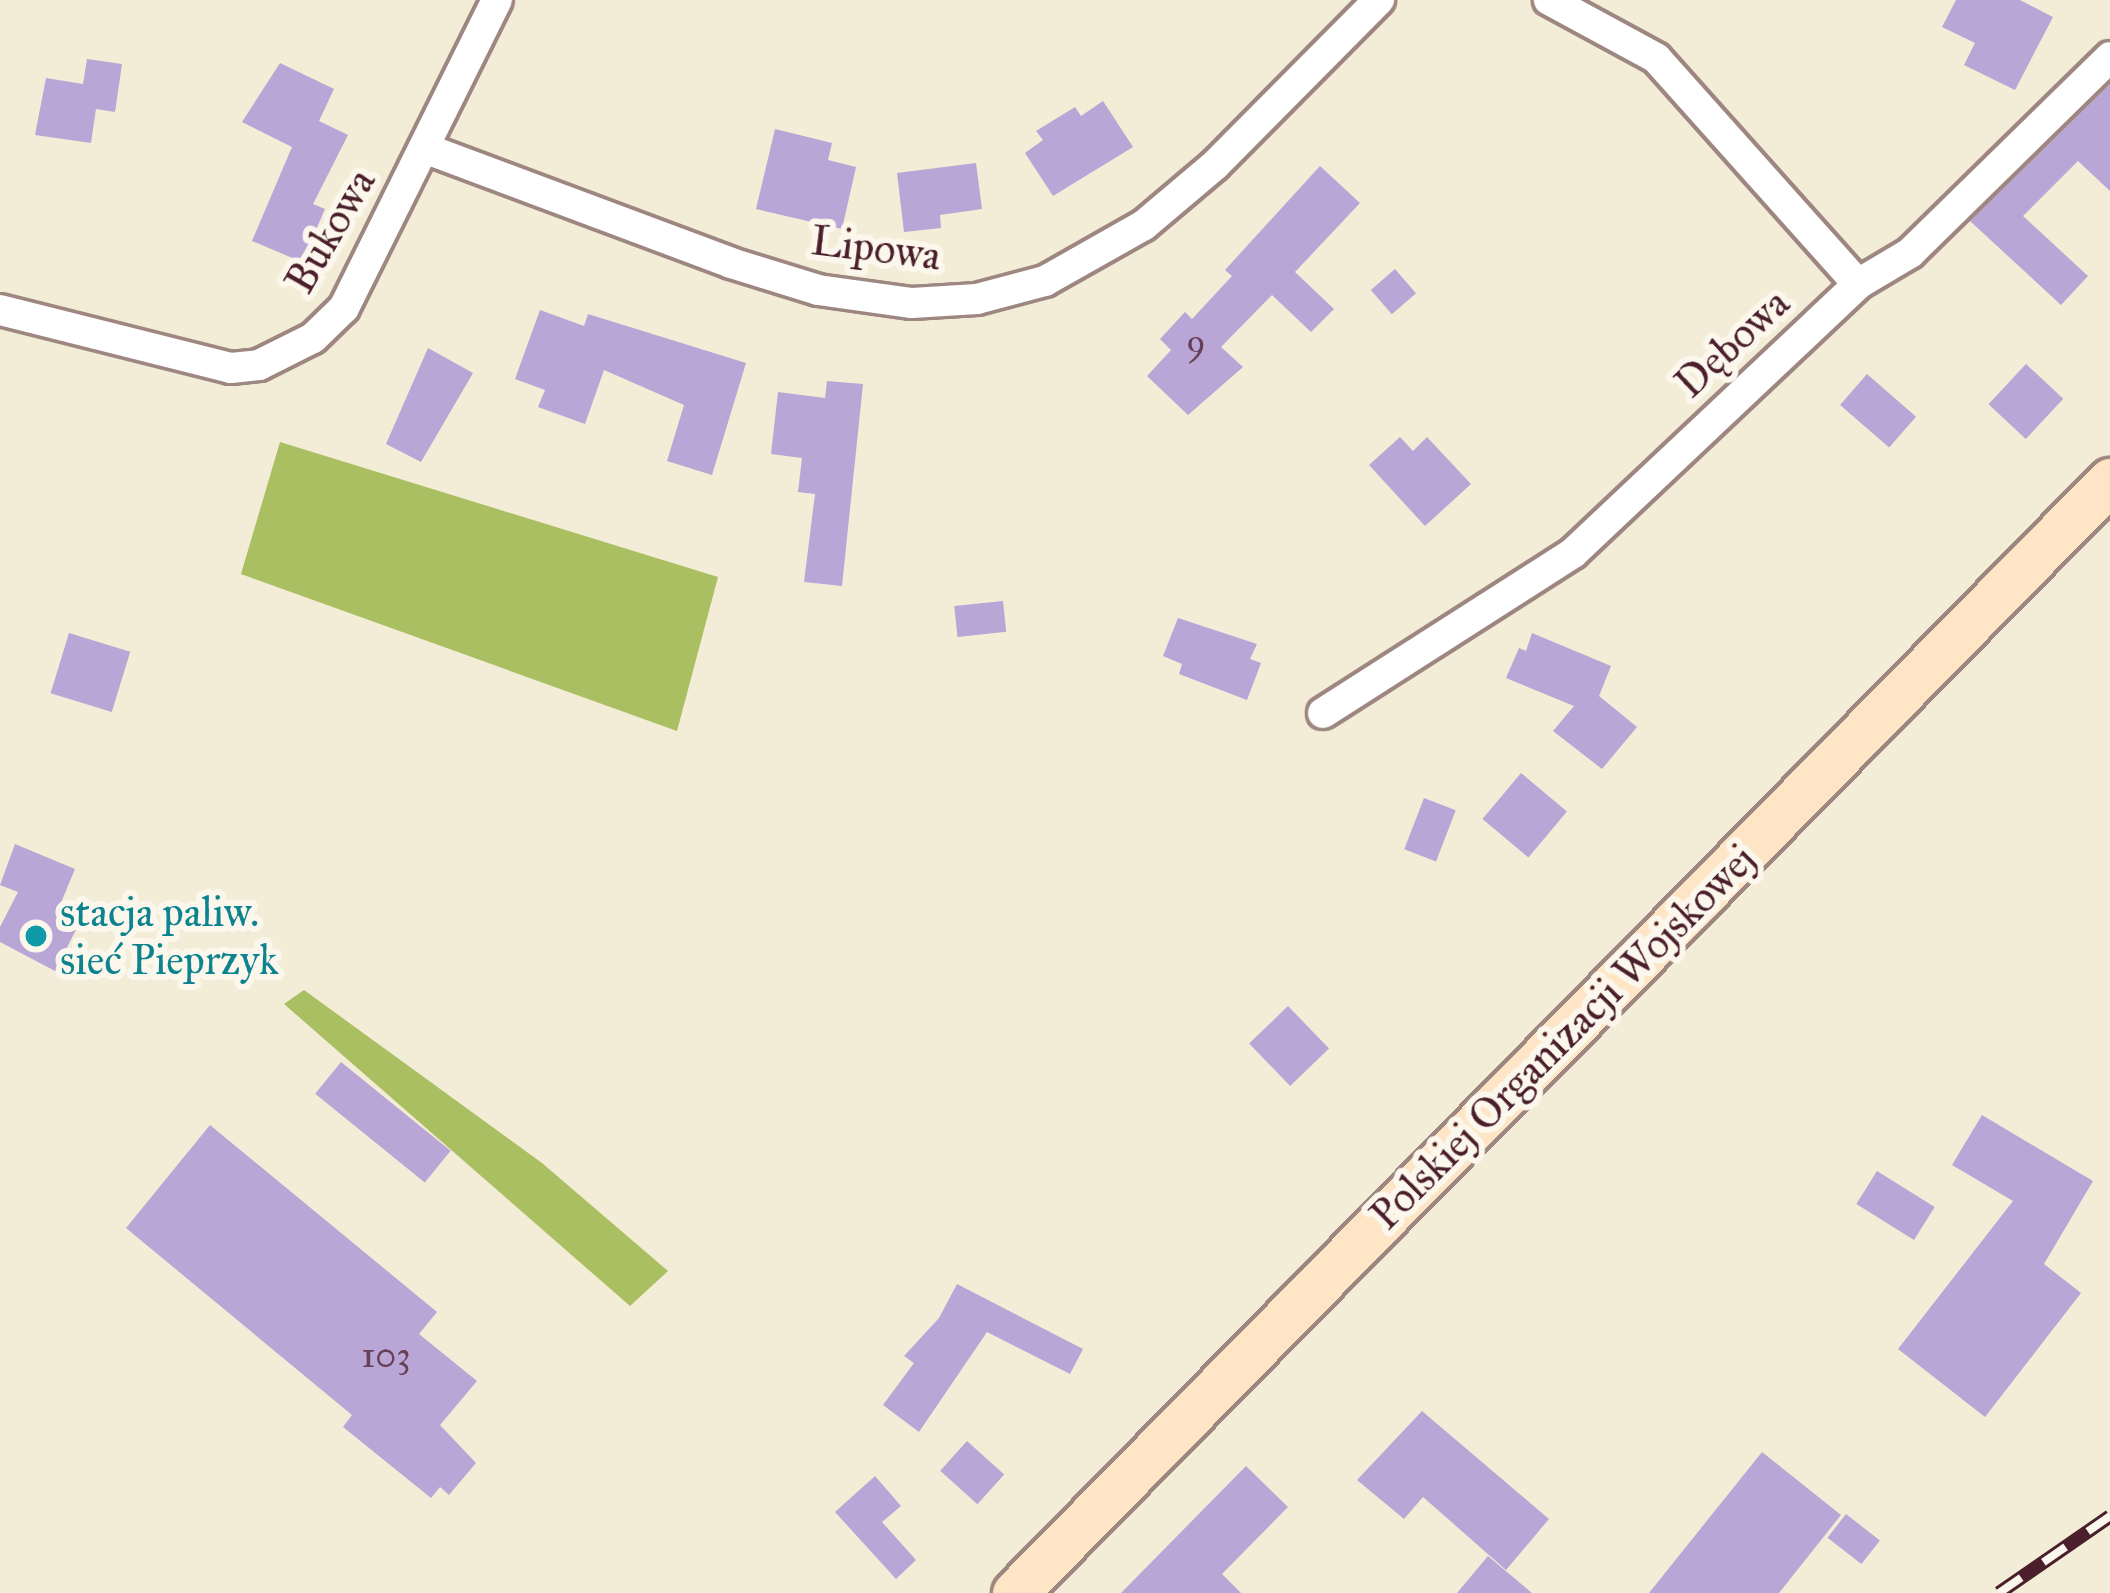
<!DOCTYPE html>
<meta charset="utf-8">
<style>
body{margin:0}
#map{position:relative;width:2110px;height:1593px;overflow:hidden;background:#f3edd7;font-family:"IM FELL Great Primer",serif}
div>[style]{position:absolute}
.green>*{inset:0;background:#aabe62}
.building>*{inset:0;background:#b9a5d6;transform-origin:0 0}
.roads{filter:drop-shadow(3px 0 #9e8681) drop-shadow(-3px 0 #9e8681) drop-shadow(0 3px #9e8681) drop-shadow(0 -3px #9e8681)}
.street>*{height:30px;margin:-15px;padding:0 15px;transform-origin:15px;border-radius:15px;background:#fff}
.secondary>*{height:45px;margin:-22.5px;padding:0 22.5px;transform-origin:22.5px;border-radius:22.5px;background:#fde5c5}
.rail>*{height:14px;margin-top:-7px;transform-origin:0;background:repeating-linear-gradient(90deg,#fbf7ec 0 27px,#4a1f2b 0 54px);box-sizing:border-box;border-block:3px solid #4a1f2b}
.dots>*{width:33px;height:33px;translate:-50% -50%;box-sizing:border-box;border:6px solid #fbf7ec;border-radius:50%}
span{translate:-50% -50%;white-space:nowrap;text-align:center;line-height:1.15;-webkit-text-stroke:12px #fbf7ec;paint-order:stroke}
.number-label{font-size:36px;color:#664056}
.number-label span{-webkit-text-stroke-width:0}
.street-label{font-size:42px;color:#4a1f2b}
.culture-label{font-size:42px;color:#0d838f}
.left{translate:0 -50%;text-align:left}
</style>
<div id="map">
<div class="green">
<div style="clip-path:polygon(280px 442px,718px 577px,677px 731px,241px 574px)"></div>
<div style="clip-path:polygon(304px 990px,542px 1163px,668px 1271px,630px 1306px,284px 1004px)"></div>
</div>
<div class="building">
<div style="clip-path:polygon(1956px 0,2020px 0,2053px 17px,2015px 90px,1964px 65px,1975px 43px,1942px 27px)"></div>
<div style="clip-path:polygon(87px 59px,122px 64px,115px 112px,96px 109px,91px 143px,35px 135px,46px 78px,83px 84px)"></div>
<div style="clip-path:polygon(280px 63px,334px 89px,319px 121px,348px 135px,313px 204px,325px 209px,302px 262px,252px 241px,292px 147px,242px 122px)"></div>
<div style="clip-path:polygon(2110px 84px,2110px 191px,2078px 161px,2023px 216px,2088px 276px,2061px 305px,1970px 221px)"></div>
<div style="clip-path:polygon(1103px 101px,1133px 147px,1053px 196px,1025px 153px,1043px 140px,1036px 131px,1075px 107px,1081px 116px)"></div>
<div style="clip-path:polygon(775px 129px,832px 143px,828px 160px,856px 167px,842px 229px,756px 209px)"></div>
<div style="clip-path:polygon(976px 163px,982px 209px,940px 215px,941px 228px,904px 232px,897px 173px)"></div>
<div style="clip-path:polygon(1320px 166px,1360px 203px,1295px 272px,1334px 309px,1311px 332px,1272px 295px,1221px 347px,1243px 367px,1188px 415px,1147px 376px,1171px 350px,1160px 339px,1185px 312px,1192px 319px,1232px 276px,1225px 270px)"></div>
<div style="left:1395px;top:269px;width:32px;height:32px;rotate:49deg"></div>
<div style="clip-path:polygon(540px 310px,584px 326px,588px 314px,746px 363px,712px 475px,667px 461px,684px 405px,604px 370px,585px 424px,538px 407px,545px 390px,515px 379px)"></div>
<div style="clip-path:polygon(428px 348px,473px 373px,421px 462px,386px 444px)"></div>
<div style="left:2026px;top:364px;width:51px;height:55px;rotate:43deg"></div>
<div style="left:1867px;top:374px;width:65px;height:41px;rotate:41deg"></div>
<div style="clip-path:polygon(827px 381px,863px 384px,842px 586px,804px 582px,815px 494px,798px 492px,802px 458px,771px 454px,778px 392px,825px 398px)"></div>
<div style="clip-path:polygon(1400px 437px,1413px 451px,1427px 437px,1471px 484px,1425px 526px,1369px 465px)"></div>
<div style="left:1003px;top:601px;width:31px;height:49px;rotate:84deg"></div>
<div style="clip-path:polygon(1178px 618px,1257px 644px,1250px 659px,1261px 663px,1247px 700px,1179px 674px,1182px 664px,1163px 656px)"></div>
<div style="left:69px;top:633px;width:64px;height:63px;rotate:17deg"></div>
<div style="clip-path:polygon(1532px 633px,1611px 666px,1599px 696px,1637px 727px,1602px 769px,1553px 731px,1574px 706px,1506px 678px,1519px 648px,1526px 651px)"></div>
<div style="left:1521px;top:773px;width:60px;height:60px;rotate:40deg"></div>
<div style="left:1424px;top:798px;width:34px;height:55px;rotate:21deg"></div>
<div style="clip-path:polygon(15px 844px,75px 869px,60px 905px,83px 916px,55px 971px,0 942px,0 927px,18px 892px,0 885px)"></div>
<div style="left:1288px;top:1006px;width:59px;height:54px;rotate:46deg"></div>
<div style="left:341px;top:1062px;width:141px;height:41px;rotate:39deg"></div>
<div style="clip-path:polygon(1982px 1115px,2093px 1181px,2044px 1264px,2081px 1293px,1985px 1417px,1898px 1349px,2013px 1201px,1952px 1165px)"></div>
<div style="clip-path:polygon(210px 1125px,437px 1312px,419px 1334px,477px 1381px,440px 1425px,476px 1463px,449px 1495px,440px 1487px,431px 1498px,343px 1427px,352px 1415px,126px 1228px)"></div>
<div style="left:1877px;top:1171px;width:68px;height:39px;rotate:32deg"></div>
<div style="clip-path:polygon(957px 1284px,1083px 1349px,1070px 1374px,987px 1332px,919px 1432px,883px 1405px,914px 1363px,904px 1356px,939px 1318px)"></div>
<div style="clip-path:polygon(1422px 1411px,1549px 1519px,1506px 1570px,1423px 1497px,1404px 1519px,1357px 1480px)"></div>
<div style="left:967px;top:1441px;width:50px;height:40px;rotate:42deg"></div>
<div style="clip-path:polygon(1762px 1452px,1841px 1515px,1779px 1593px,1649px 1593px)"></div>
<div style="clip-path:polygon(1246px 1466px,1288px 1507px,1222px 1574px,1241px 1593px,1121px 1593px)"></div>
<div style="clip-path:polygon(875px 1476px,901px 1506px,882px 1522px,916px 1560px,896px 1579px,835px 1512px)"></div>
<div style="left:1846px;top:1514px;width:43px;height:30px;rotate:38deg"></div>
<div style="clip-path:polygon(1488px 1556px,1532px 1593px,1457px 1593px)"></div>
</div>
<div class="roads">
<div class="street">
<div style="left:424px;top:148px;width:328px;rotate:20.5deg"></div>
<div style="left:731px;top:263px;width:91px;rotate:17.2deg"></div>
<div style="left:818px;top:290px;width:95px;rotate:7.9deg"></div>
<div style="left:912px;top:303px;width:65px;rotate:-3.5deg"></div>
<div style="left:977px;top:299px;width:70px;rotate:-14.8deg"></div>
<div style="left:1045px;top:281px;width:114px;rotate:-29.5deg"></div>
<div style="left:1144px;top:225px;width:93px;rotate:-40.2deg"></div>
<div style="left:1215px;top:165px;width:233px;rotate:-45.2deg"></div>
<div style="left:1858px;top:284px;width:61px;rotate:-30.8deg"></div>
<div style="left:1910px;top:253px;width:280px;rotate:-44.4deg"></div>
<div style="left:0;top:310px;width:238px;rotate:14.1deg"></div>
<div style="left:231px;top:368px;width:28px;rotate:-6deg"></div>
<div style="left:259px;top:365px;width:60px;rotate:-26.6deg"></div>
<div style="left:313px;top:338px;width:43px;rotate:-44.1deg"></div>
<div style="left:344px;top:308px;width:344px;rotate:-63.6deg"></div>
<div style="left:1323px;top:713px;width:297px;rotate:-32.6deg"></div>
<div style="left:1573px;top:553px;width:392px;rotate:-43.3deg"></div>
<div style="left:1858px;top:284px;width:303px;rotate:-131.8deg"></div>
<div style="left:1656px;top:58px;width:122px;rotate:-151.5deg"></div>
</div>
<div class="secondary">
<div style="left:1015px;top:1593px;width:1561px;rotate:-45.44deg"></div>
</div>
</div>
<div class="rail">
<div style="left:1999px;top:1593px;width:135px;rotate:-34.7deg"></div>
</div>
<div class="dots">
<div style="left:36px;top:936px;background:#0f9aa8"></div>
</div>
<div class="number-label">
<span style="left:1196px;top:343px">9</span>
<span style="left:386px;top:1356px">103</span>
</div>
<div class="street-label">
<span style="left:330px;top:231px;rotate:-60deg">Bukowa</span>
<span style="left:876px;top:248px;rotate:7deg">Lipowa</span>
<span style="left:1732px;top:343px;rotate:-43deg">Dębowa</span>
<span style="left:1563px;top:1037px;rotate:-45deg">Polskiej Organizacji Wojskowej</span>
</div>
<div class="culture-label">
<span class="left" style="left:60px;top:936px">stacja paliw.<br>sieć Pieprzyk</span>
</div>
</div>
